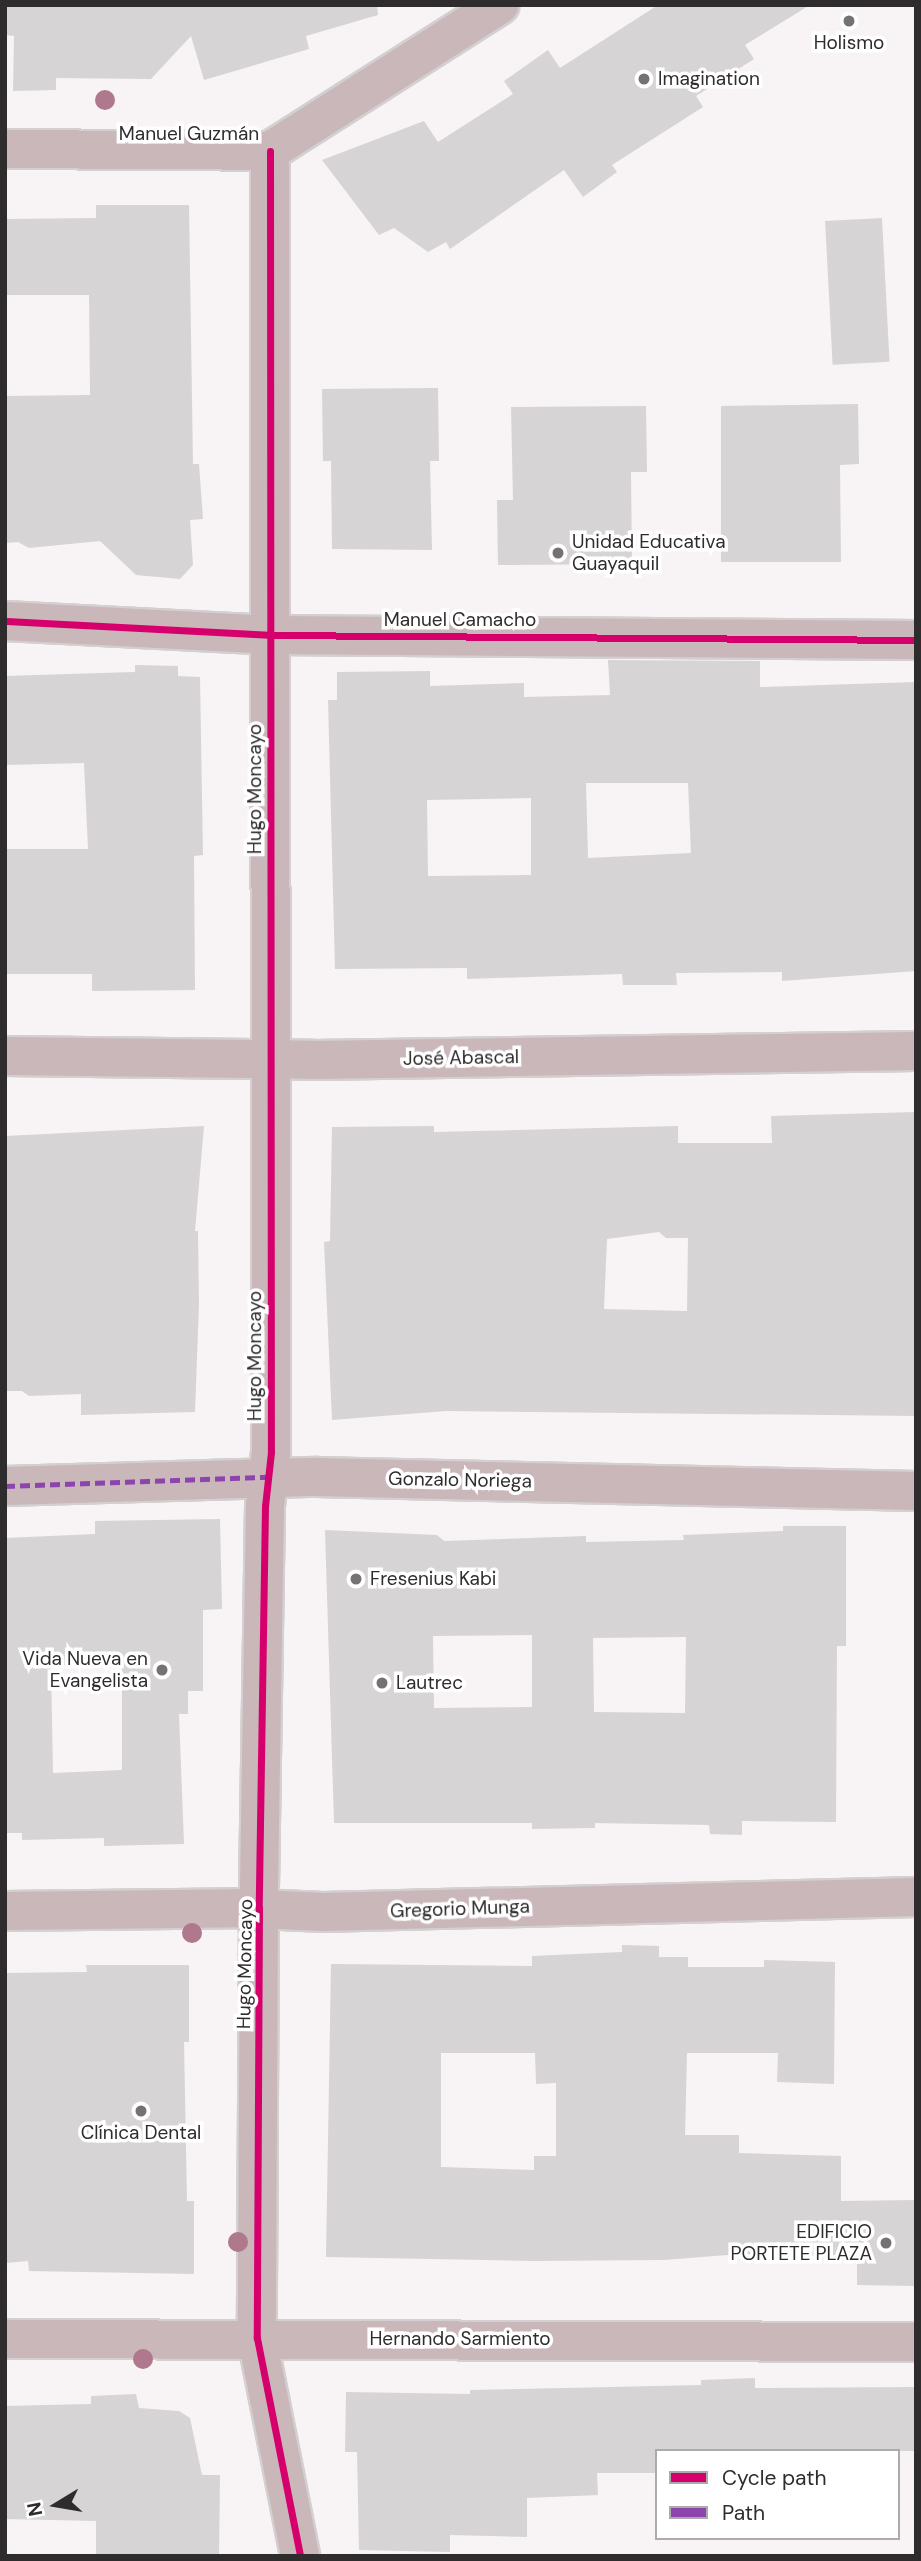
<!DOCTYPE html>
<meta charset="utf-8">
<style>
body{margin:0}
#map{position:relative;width:921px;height:2561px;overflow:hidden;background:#f8f3f5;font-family:"DM Sans",sans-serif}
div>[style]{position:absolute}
.building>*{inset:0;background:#d7d4d5;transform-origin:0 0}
.roads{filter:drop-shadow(2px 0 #d3d0d1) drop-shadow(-2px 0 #d3d0d1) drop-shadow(0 2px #d3d0d1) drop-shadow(0 -2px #d3d0d1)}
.minor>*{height:38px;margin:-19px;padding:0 19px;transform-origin:19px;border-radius:19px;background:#c9b7ba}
.quiet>*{height:5px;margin-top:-2.5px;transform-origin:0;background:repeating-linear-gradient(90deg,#8e44ad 0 10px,transparent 0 15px)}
.cycleway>*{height:7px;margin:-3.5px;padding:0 3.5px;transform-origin:3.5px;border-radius:3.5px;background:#d6006c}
.trees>*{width:20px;height:20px;margin:-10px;border-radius:50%;background:#af788c}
.dots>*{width:19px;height:19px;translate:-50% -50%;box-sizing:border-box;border:4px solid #fff;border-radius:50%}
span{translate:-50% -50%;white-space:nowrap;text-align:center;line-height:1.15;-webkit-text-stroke:7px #fff;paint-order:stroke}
.poi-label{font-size:19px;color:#2f2c2d}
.left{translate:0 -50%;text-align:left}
.right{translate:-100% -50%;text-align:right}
.street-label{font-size:19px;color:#2f2c2d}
.frame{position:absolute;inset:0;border:7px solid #2f2c2d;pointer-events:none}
.legend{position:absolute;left:655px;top:2449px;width:245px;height:91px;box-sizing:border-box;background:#fff;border:2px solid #acabab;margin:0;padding:9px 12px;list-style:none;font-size:21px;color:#2f2c2d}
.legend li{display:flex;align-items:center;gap:14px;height:35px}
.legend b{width:35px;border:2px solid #acabab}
.north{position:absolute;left:21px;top:2470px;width:70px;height:70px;-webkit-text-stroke:5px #fff;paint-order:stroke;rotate:259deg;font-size:19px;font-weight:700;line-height:28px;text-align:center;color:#2f2c2d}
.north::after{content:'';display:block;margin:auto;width:24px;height:32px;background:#2f2c2d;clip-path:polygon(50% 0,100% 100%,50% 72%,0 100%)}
</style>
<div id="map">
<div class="building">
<div style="clip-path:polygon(5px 5px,377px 5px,378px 15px,306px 36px,309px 49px,204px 80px,191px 36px,151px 79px,56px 78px,56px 90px,13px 91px,14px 36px,5px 35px)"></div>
<div style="clip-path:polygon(658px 5px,810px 5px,745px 45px,754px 59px,696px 96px,703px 107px,612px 165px,617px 172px,583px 197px,564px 170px,450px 249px,446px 242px,428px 252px,394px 228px,379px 235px,322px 160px,424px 121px,438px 142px,513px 94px,504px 81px,548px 50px,560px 68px)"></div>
<div style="clip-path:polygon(96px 205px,189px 205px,193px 464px,199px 464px,203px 519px,190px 520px,193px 565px,180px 579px,136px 575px,100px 541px,29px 548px,18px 542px,5px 543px,5px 396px,90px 395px,89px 295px,5px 295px,5px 219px,96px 218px)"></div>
<div style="left:882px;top:218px;width:144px;height:57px;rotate:87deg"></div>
<div style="clip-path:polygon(438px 388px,439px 461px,430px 461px,432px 550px,332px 549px,331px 461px,323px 461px,322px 389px)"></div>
<div style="clip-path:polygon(858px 404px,859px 464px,840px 465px,841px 562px,721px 562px,721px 406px)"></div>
<div style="clip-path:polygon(646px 406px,647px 472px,631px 472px,632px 564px,498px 565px,497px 500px,513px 500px,511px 407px)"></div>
<div style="clip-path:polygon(evenodd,608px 660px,760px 661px,760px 687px,916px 682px,916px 971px,782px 981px,782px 972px,676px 973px,677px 985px,623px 985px,622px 974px,467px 979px,467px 968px,335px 969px,328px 700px,337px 700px,337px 672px,430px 671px,430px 686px,524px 683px,524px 697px,610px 695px,608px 660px,586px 783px,688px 783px,691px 853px,588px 858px,586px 783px,608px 660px,531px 798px,531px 875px,428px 876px,427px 800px,531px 798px)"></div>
<div style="clip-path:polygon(135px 665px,178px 666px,178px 676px,200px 677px,203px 855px,194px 856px,195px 990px,92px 991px,92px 974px,5px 974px,5px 849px,88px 849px,84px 763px,5px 765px,5px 676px,135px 672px)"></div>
<div style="clip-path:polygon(evenodd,916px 1112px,916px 1416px,446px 1411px,332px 1420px,324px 1242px,330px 1241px,332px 1127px,434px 1126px,434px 1132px,678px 1126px,678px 1143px,772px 1143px,771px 1116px,916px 1112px,659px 1232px,666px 1238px,688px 1238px,687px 1311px,604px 1309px,607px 1239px,659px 1232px)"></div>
<div style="clip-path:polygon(204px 1126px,195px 1231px,198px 1231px,199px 1304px,195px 1412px,81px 1415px,81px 1394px,29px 1396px,22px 1391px,5px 1391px,5px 1136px)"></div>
<div style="clip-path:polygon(evenodd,220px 1519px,222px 1609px,203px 1610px,203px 1691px,188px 1691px,188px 1714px,179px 1714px,184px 1844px,104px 1846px,104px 1838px,22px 1840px,22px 1833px,5px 1833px,5px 1538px,95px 1534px,95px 1521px,220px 1519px,122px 1663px,122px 1770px,53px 1773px,51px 1666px,122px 1663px)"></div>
<div style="clip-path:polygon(evenodd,783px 1526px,846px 1526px,846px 1646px,837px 1646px,836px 1822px,742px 1821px,742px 1835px,710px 1834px,709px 1825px,595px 1823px,595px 1828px,532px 1829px,532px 1823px,334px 1823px,325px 1530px,437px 1535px,444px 1541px,586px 1536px,586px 1542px,684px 1540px,683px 1535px,783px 1531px,783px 1526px,532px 1635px,532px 1707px,434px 1708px,433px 1636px,532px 1635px,783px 1526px,686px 1637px,685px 1713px,594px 1712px,593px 1638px,686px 1637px)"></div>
<div style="clip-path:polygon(evenodd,622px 1945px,659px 1946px,659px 1957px,688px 1957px,688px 1967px,764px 1967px,764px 1960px,835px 1962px,834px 2084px,777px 2082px,778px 2053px,687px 2053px,685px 2135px,739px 2135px,739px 2153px,841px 2156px,841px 2201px,916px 2200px,916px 2286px,857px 2285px,857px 2257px,740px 2254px,664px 2260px,534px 2261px,326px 2257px,331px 1964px,532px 1966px,532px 1956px,622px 1952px,622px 1945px,441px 2053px,535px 2053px,536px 2084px,556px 2083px,556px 2156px,534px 2156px,534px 2170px,441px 2167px,441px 2053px)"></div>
<div style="clip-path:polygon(86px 1965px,189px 1965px,189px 2042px,184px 2042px,187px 2201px,194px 2201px,194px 2274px,29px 2271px,28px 2261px,5px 2263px,5px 1973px,87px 1972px)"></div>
<div style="clip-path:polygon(755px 2378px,755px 2388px,916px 2387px,916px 2451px,657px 2451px,657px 2473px,597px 2473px,598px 2495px,527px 2498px,527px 2537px,450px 2535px,450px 2552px,359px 2550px,357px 2452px,345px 2452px,346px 2392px,470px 2394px,470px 2390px,701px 2385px,701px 2380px)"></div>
<div style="clip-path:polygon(136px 2394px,139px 2408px,179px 2411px,190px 2418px,202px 2475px,220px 2475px,219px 2556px,96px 2556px,96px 2521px,5px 2519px,5px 2406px,91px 2404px,91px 2396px)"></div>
</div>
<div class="roads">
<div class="minor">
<div style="left:5px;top:149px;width:265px;rotate:0.4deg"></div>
<div style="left:270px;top:151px;width:272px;rotate:-32.5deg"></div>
<div style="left:270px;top:151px;width:1301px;rotate:89.96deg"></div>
<div style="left:271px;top:1452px;width:54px;rotate:96.3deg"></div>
<div style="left:265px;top:1506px;width:402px;rotate:90.9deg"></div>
<div style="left:259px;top:1908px;width:430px;rotate:90.3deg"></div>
<div style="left:257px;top:2338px;width:222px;rotate:78.8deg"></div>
<div style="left:5px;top:621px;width:265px;rotate:3deg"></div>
<div style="left:270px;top:635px;width:646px;rotate:0.44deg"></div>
<div style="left:5px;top:1056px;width:309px;rotate:0.7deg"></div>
<div style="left:314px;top:1060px;width:602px;rotate:-0.86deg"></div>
<div style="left:5px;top:1486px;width:312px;rotate:-1.7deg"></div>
<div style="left:317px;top:1477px;width:599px;rotate:1.34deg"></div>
<div style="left:5px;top:1911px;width:234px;rotate:-0.7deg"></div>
<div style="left:239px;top:1908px;width:84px;rotate:2.7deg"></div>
<div style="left:323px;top:1912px;width:593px;rotate:-1.45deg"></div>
<div style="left:5px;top:2339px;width:911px;rotate:0.19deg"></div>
</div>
</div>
<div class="quiet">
<div style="left:5px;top:1486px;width:264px;rotate:-2deg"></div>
</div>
<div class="cycleway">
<div style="left:270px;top:151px;width:1301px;rotate:89.96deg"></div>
<div style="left:271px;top:1452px;width:54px;rotate:96.3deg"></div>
<div style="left:265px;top:1506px;width:402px;rotate:90.9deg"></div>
<div style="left:259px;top:1908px;width:430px;rotate:90.3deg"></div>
<div style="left:257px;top:2338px;width:222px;rotate:78.8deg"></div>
<div style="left:5px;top:621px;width:265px;rotate:3deg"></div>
<div style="left:270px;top:635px;width:646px;rotate:0.44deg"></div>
</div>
<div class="trees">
<div style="left:105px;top:100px"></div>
<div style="left:192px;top:1933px"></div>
<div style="left:238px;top:2242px"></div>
<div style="left:143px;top:2359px"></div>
</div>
<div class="dots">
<div style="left:849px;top:21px;background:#757273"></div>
<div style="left:644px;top:79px;background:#757273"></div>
<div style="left:558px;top:553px;background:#757273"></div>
<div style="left:356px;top:1579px;background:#757273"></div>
<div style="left:162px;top:1670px;background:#757273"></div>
<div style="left:382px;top:1683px;background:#757273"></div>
<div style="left:141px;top:2111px;background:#757273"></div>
<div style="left:886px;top:2243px;background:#757273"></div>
</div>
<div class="poi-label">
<span style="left:849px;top:43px">Holismo</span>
<span class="left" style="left:658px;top:79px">Imagination</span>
<span class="left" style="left:572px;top:553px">Unidad Educativa<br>Guayaquil</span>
<span class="left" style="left:370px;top:1579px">Fresenius Kabi</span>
<span class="right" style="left:148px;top:1670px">Vida Nueva en<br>Evangelista</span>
<span class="left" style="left:396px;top:1683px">Lautrec</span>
<span style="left:141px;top:2133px">Clínica Dental</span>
<span class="right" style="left:872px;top:2243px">EDIFICIO<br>PORTETE PLAZA</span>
</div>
<div class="street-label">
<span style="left:189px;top:134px">Manuel Guzmán</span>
<span style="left:460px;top:620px">Manuel Camacho</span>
<span style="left:255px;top:789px;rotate:-90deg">Hugo Moncayo</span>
<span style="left:461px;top:1058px;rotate:-1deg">José Abascal</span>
<span style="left:255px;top:1356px;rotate:-90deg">Hugo Moncayo</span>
<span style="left:460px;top:1480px;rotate:1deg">Gonzalo Noriega</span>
<span style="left:460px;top:1909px;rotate:-2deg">Gregorio Munga</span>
<span style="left:245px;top:1964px;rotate:-89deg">Hugo Moncayo</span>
<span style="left:460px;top:2339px">Hernando Sarmiento</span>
</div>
<div class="frame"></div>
<ul class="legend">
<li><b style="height:9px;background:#d6006c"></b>Cycle path</li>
<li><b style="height:9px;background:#8e44ad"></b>Path</li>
</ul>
<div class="north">N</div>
</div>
